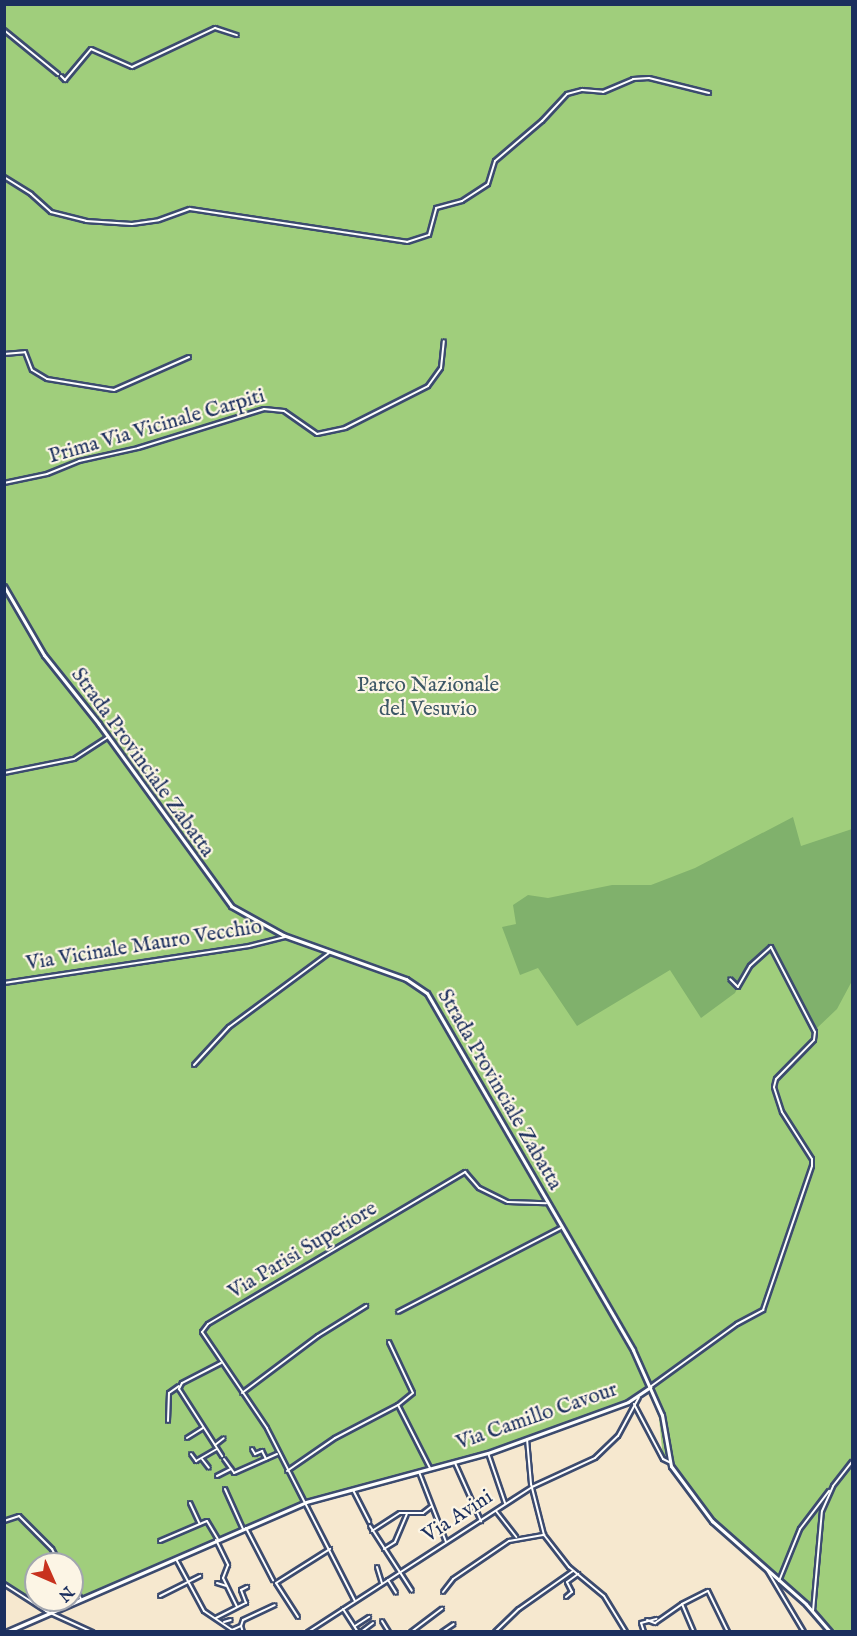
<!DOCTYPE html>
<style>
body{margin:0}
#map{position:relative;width:857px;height:1636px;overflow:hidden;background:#f6e8cf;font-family:"IM FELL English",serif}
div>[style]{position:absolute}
.green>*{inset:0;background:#a0ce7c}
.forest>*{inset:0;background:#80b16c}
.roads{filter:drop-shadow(2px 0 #3c4b6f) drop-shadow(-2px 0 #3c4b6f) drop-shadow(0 2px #3c4b6f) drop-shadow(0 -2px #3c4b6f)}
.minor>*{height:2px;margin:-1px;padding:0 1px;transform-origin:1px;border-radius:1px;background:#fff}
.tertiary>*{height:3px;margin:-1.5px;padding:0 1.5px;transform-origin:1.5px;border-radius:1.5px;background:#fff}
span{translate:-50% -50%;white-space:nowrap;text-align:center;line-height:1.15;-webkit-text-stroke:4.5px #fcf5e5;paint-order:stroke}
.street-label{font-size:21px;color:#1b2f5e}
.park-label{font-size:21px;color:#3c5766}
.frame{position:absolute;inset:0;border:6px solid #1b2f5e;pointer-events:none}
.north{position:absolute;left:24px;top:1552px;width:60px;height:60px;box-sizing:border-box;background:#fcf5e5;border:2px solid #a2a6af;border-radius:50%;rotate:135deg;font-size:16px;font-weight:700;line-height:24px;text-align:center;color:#1b2f5e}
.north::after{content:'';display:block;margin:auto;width:21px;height:27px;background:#c8321e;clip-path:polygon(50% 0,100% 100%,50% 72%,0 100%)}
</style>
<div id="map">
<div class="green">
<div style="clip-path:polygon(evenodd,4px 5px,852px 5px,852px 1631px,827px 1631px,793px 1594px,722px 1533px,698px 1507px,663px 1459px,659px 1418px,649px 1392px,631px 1402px,496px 1451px,308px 1503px,52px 1613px,5px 1587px,4px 5px,36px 1564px,72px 1564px,72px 1600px,36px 1600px,36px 1564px)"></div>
</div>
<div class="forest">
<div style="clip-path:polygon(793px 817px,801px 846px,852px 829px,852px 981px,837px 1009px,816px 1029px,772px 945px,750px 963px,735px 993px,701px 1018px,670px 970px,577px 1026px,538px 968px,520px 975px,502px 927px,516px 924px,513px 905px,528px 895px,548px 898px,612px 885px,651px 885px,695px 868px)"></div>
</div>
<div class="roads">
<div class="minor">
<div style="left:4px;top:30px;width:70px;rotate:39.2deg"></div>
<div style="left:61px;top:76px;width:6px;rotate:45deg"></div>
<div style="left:65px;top:80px;width:40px;rotate:-50deg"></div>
<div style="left:91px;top:49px;width:45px;rotate:23.7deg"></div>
<div style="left:132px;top:67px;width:92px;rotate:-25.2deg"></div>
<div style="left:215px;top:28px;width:23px;rotate:18deg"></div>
<div style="left:4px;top:177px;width:32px;rotate:32deg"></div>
<div style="left:31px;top:194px;width:27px;rotate:42deg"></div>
<div style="left:51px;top:212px;width:36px;rotate:14deg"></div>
<div style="left:86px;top:221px;width:46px;rotate:3.7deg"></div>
<div style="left:132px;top:224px;width:27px;rotate:-8deg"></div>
<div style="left:159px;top:220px;width:33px;rotate:-20deg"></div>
<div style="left:190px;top:209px;width:219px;rotate:8.6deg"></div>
<div style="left:407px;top:242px;width:23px;rotate:-18deg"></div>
<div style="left:429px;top:235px;width:28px;rotate:-75deg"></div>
<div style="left:436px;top:208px;width:27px;rotate:-15deg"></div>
<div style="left:462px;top:201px;width:31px;rotate:-33deg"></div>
<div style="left:488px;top:184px;width:24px;rotate:-73deg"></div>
<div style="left:495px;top:161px;width:62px;rotate:-40.4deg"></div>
<div style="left:542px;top:121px;width:37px;rotate:-47deg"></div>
<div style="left:567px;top:94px;width:16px;rotate:-15deg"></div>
<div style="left:582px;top:90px;width:21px;rotate:5deg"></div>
<div style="left:603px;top:92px;width:33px;rotate:-23deg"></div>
<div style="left:633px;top:79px;width:16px;rotate:-4deg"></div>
<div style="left:649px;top:78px;width:62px;rotate:14deg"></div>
<div style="left:4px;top:354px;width:21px;rotate:-5deg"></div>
<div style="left:25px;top:352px;width:19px;rotate:69deg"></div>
<div style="left:32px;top:370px;width:17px;rotate:31deg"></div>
<div style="left:47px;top:379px;width:68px;rotate:9.3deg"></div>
<div style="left:114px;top:390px;width:82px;rotate:-23.7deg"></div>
<div style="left:4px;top:483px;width:44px;rotate:-11.8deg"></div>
<div style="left:47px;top:474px;width:35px;rotate:-22deg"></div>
<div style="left:79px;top:461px;width:60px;rotate:-12.4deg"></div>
<div style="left:138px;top:448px;width:132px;rotate:-17.2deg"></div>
<div style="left:264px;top:409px;width:20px;rotate:6deg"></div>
<div style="left:284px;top:411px;width:40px;rotate:34.9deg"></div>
<div style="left:317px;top:434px;width:29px;rotate:-12deg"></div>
<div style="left:345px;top:428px;width:93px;rotate:-26.8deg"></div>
<div style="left:428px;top:386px;width:22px;rotate:-54deg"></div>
<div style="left:441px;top:368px;width:27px;rotate:-84deg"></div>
<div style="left:4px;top:773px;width:71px;rotate:-11.3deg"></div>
<div style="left:74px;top:759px;width:40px;rotate:-32.9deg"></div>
<div style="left:4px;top:983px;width:248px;rotate:-8.6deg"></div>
<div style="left:249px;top:946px;width:38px;rotate:-14deg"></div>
<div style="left:194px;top:1065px;width:52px;rotate:-47.4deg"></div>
<div style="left:229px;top:1027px;width:124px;rotate:-36.5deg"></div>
<div style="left:398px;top:1312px;width:183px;rotate:-27.3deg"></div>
<div style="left:389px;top:1342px;width:56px;rotate:64.8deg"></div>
<div style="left:413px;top:1393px;width:19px;rotate:141deg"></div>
<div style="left:221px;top:1363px;width:44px;rotate:152.9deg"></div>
<div style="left:182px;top:1383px;width:7px;rotate:117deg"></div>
<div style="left:179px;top:1389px;width:80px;rotate:57.3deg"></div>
<div style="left:650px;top:1387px;width:107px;rotate:-35.9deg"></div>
<div style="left:737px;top:1324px;width:30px;rotate:-28deg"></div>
<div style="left:763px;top:1310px;width:152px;rotate:-71.2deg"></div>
<div style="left:812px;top:1166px;width:7px;rotate:-90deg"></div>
<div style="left:812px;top:1159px;width:56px;rotate:-122.6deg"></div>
<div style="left:782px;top:1112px;width:26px;rotate:-108deg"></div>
<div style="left:774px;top:1087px;width:8px;rotate:-76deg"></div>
<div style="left:776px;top:1079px;width:54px;rotate:-45.7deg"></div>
<div style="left:814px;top:1040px;width:8px;rotate:-83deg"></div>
<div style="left:815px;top:1032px;width:96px;rotate:-117.4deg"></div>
<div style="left:771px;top:947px;width:28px;rotate:138deg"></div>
<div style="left:750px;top:966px;width:24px;rotate:120deg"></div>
<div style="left:738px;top:987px;width:11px;rotate:-135deg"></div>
<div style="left:242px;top:1393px;width:95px;rotate:-36.9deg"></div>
<div style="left:318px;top:1336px;width:57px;rotate:-32deg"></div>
<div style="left:634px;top:1404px;width:62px;rotate:62.2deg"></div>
<div style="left:663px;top:1459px;width:7px;rotate:27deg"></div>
<div style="left:168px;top:1421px;width:28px;rotate:-88deg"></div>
<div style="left:169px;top:1393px;width:12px;rotate:-35deg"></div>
<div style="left:187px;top:1438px;width:19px;rotate:-32deg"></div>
<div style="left:527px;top:1439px;width:45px;rotate:84.9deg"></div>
<div style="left:531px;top:1484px;width:53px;rotate:75.7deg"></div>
<div style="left:544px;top:1535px;width:41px;rotate:52deg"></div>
<div style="left:569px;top:1567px;width:45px;rotate:39.6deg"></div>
<div style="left:604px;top:1596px;width:42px;rotate:58.6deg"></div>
<div style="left:215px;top:1445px;width:11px;rotate:-38deg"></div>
<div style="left:252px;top:1449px;width:6px;rotate:59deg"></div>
<div style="left:255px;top:1454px;width:8px;rotate:-23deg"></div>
<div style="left:262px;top:1451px;width:9px;rotate:63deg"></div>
<div style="left:488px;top:1453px;width:53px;rotate:71.2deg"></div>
<div style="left:191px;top:1454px;width:9px;rotate:54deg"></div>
<div style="left:196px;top:1461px;width:24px;rotate:-30deg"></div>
<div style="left:202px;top:1459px;width:11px;rotate:52deg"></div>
<div style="left:224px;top:1459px;width:17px;rotate:54deg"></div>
<div style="left:234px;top:1473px;width:47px;rotate:-23.8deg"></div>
<div style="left:455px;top:1463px;width:64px;rotate:65.9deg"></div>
<div style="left:287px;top:1471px;width:58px;rotate:-34.5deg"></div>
<div style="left:335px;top:1438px;width:71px;rotate:-27.6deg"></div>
<div style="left:398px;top:1405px;width:71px;rotate:63.1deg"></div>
<div style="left:419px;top:1472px;width:75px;rotate:68.9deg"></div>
<div style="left:217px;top:1476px;width:16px;rotate:-27deg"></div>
<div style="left:225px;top:1489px;width:44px;rotate:65.8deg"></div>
<div style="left:353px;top:1490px;width:36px;rotate:63deg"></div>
<div style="left:190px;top:1503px;width:23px;rotate:65deg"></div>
<div style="left:496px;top:1511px;width:33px;rotate:52deg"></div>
<div style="left:4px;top:1521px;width:16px;rotate:-18deg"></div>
<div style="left:19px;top:1516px;width:47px;rotate:45deg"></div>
<div style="left:52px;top:1549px;width:17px;rotate:62deg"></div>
<div style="left:370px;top:1526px;width:77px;rotate:57.1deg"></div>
<div style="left:246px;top:1528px;width:59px;rotate:62.6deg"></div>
<div style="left:372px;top:1531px;width:33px;rotate:-33deg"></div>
<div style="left:400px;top:1513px;width:23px"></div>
<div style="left:423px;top:1513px;width:11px;rotate:-38deg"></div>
<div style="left:216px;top:1540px;width:28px;rotate:64deg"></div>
<div style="left:228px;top:1565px;width:14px;rotate:111deg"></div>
<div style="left:223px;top:1578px;width:32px;rotate:64deg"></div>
<div style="left:160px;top:1541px;width:51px;rotate:-23.1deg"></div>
<div style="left:207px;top:1521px;width:21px;rotate:59deg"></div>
<div style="left:384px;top:1549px;width:13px;rotate:-32deg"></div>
<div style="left:395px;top:1542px;width:30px;rotate:-67deg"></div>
<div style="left:176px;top:1559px;width:59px;rotate:61.7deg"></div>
<div style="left:204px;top:1611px;width:34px;rotate:34deg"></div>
<div style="left:232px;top:1630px;width:10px;rotate:-24deg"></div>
<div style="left:241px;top:1626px;width:6px;rotate:72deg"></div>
<div style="left:377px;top:1567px;width:17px;rotate:73deg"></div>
<div style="left:767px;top:1570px;width:72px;rotate:59.2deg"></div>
<div style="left:388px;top:1580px;width:15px;rotate:58deg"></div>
<div style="left:779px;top:1581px;width:56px;rotate:-68deg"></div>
<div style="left:800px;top:1529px;width:48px;rotate:-52.7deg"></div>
<div style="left:217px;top:1583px;width:10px;rotate:17deg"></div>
<div style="left:4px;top:1584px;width:50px;rotate:32.7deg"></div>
<div style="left:46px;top:1611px;width:51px;rotate:24.5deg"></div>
<div style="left:72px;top:1584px;width:17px;rotate:59deg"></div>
<div style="left:443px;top:1592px;width:16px;rotate:-52deg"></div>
<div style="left:453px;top:1579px;width:68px;rotate:-34.2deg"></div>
<div style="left:509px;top:1541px;width:36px;rotate:-10deg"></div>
<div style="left:160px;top:1596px;width:45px;rotate:-26.6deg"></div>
<div style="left:566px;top:1597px;width:8px;rotate:-40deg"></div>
<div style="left:572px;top:1592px;width:11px;rotate:-117deg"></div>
<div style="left:567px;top:1582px;width:14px;rotate:-36deg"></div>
<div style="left:355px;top:1601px;width:194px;rotate:-117deg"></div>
<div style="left:267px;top:1428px;width:116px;rotate:-124.1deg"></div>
<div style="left:202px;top:1332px;width:10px;rotate:-53deg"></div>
<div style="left:208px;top:1324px;width:299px;rotate:-30.6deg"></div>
<div style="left:465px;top:1172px;width:21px;rotate:49deg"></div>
<div style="left:479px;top:1188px;width:32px;rotate:26deg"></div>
<div style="left:508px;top:1202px;width:38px;rotate:2deg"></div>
<div style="left:682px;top:1604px;width:29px;rotate:-27deg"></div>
<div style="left:708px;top:1591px;width:46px;rotate:64deg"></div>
<div style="left:343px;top:1609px;width:27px;rotate:57deg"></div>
<div style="left:813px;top:1611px;width:100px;rotate:-84.9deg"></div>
<div style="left:822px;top:1511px;width:27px;rotate:-66deg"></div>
<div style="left:833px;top:1486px;width:31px;rotate:-52deg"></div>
<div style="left:298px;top:1617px;width:40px;rotate:-122.9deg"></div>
<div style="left:276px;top:1583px;width:64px;rotate:-32.2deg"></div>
<div style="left:216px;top:1618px;width:34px;rotate:-27deg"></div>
<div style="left:246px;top:1603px;width:14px;rotate:-111deg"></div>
<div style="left:241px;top:1590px;width:7px;rotate:-27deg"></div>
<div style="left:647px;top:1620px;width:9px;rotate:21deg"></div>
<div style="left:655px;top:1623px;width:33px;rotate:-35deg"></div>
<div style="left:682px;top:1604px;width:30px;rotate:67deg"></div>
<div style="left:382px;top:1621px;width:13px;rotate:58deg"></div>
<div style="left:224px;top:1622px;width:7px;rotate:-16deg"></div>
<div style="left:241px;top:1626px;width:6px;rotate:-72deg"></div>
<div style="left:243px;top:1620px;width:35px;rotate:-25deg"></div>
<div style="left:355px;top:1626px;width:17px;rotate:-33deg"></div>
<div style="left:308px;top:1632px;width:267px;rotate:-32.9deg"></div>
<div style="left:532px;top:1487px;width:69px;rotate:-24.7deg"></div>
<div style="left:595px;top:1458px;width:32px;rotate:-44deg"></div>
<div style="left:618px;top:1436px;width:44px;rotate:-61.7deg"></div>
<div style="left:361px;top:1632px;width:15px;rotate:-37deg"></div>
<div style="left:411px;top:1632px;width:39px;rotate:-37deg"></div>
<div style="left:442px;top:1632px;width:14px;rotate:-34deg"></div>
<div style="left:495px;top:1632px;width:33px;rotate:-44deg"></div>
<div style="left:519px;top:1609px;width:66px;rotate:-35.1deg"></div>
<div style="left:644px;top:1632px;width:9px;rotate:-108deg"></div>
<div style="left:641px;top:1623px;width:16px;rotate:-15deg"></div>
</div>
<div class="tertiary">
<div style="left:4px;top:586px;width:80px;rotate:59.9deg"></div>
<div style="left:44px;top:655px;width:88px;rotate:51.4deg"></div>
<div style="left:99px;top:724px;width:225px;rotate:54deg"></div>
<div style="left:231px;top:906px;width:60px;rotate:29.1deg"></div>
<div style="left:283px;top:935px;width:131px;rotate:19.7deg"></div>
<div style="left:406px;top:979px;width:25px;rotate:34deg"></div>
<div style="left:427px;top:993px;width:412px;rotate:60deg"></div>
<div style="left:633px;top:1350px;width:71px;rotate:66deg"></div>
<div style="left:662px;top:1415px;width:52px;rotate:80deg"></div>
<div style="left:671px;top:1466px;width:69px;rotate:53.3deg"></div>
<div style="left:712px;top:1521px;width:125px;rotate:41.4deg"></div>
<div style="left:806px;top:1604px;width:37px;rotate:49deg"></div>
<div style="left:6px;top:1632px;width:327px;rotate:-23.4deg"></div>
<div style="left:306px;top:1502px;width:188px;rotate:-15.1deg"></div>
<div style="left:488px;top:1453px;width:149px;rotate:-20deg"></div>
<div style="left:628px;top:1402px;width:27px;rotate:-34deg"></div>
</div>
</div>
<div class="street-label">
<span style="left:157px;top:427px;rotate:-16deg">Prima Via Vicinale Carpiti</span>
<span style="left:142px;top:763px;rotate:54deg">Strada Provinciale Zabatta</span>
<span style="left:144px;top:946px;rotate:-9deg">Via Vicinale Mauro Vecchio</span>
<span style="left:499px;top:1090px;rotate:60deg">Strada Provinciale Zabatta</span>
<span style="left:303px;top:1251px;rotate:-31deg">Via Parisi Superiore</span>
<span style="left:537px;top:1417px;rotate:-19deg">Via Camillo Cavour</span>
<span style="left:458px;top:1517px;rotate:-33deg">Via Avini</span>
</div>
<div class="park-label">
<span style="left:428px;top:698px">Parco Nazionale<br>del Vesuvio</span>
</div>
<div class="frame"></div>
<div class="north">N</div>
</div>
